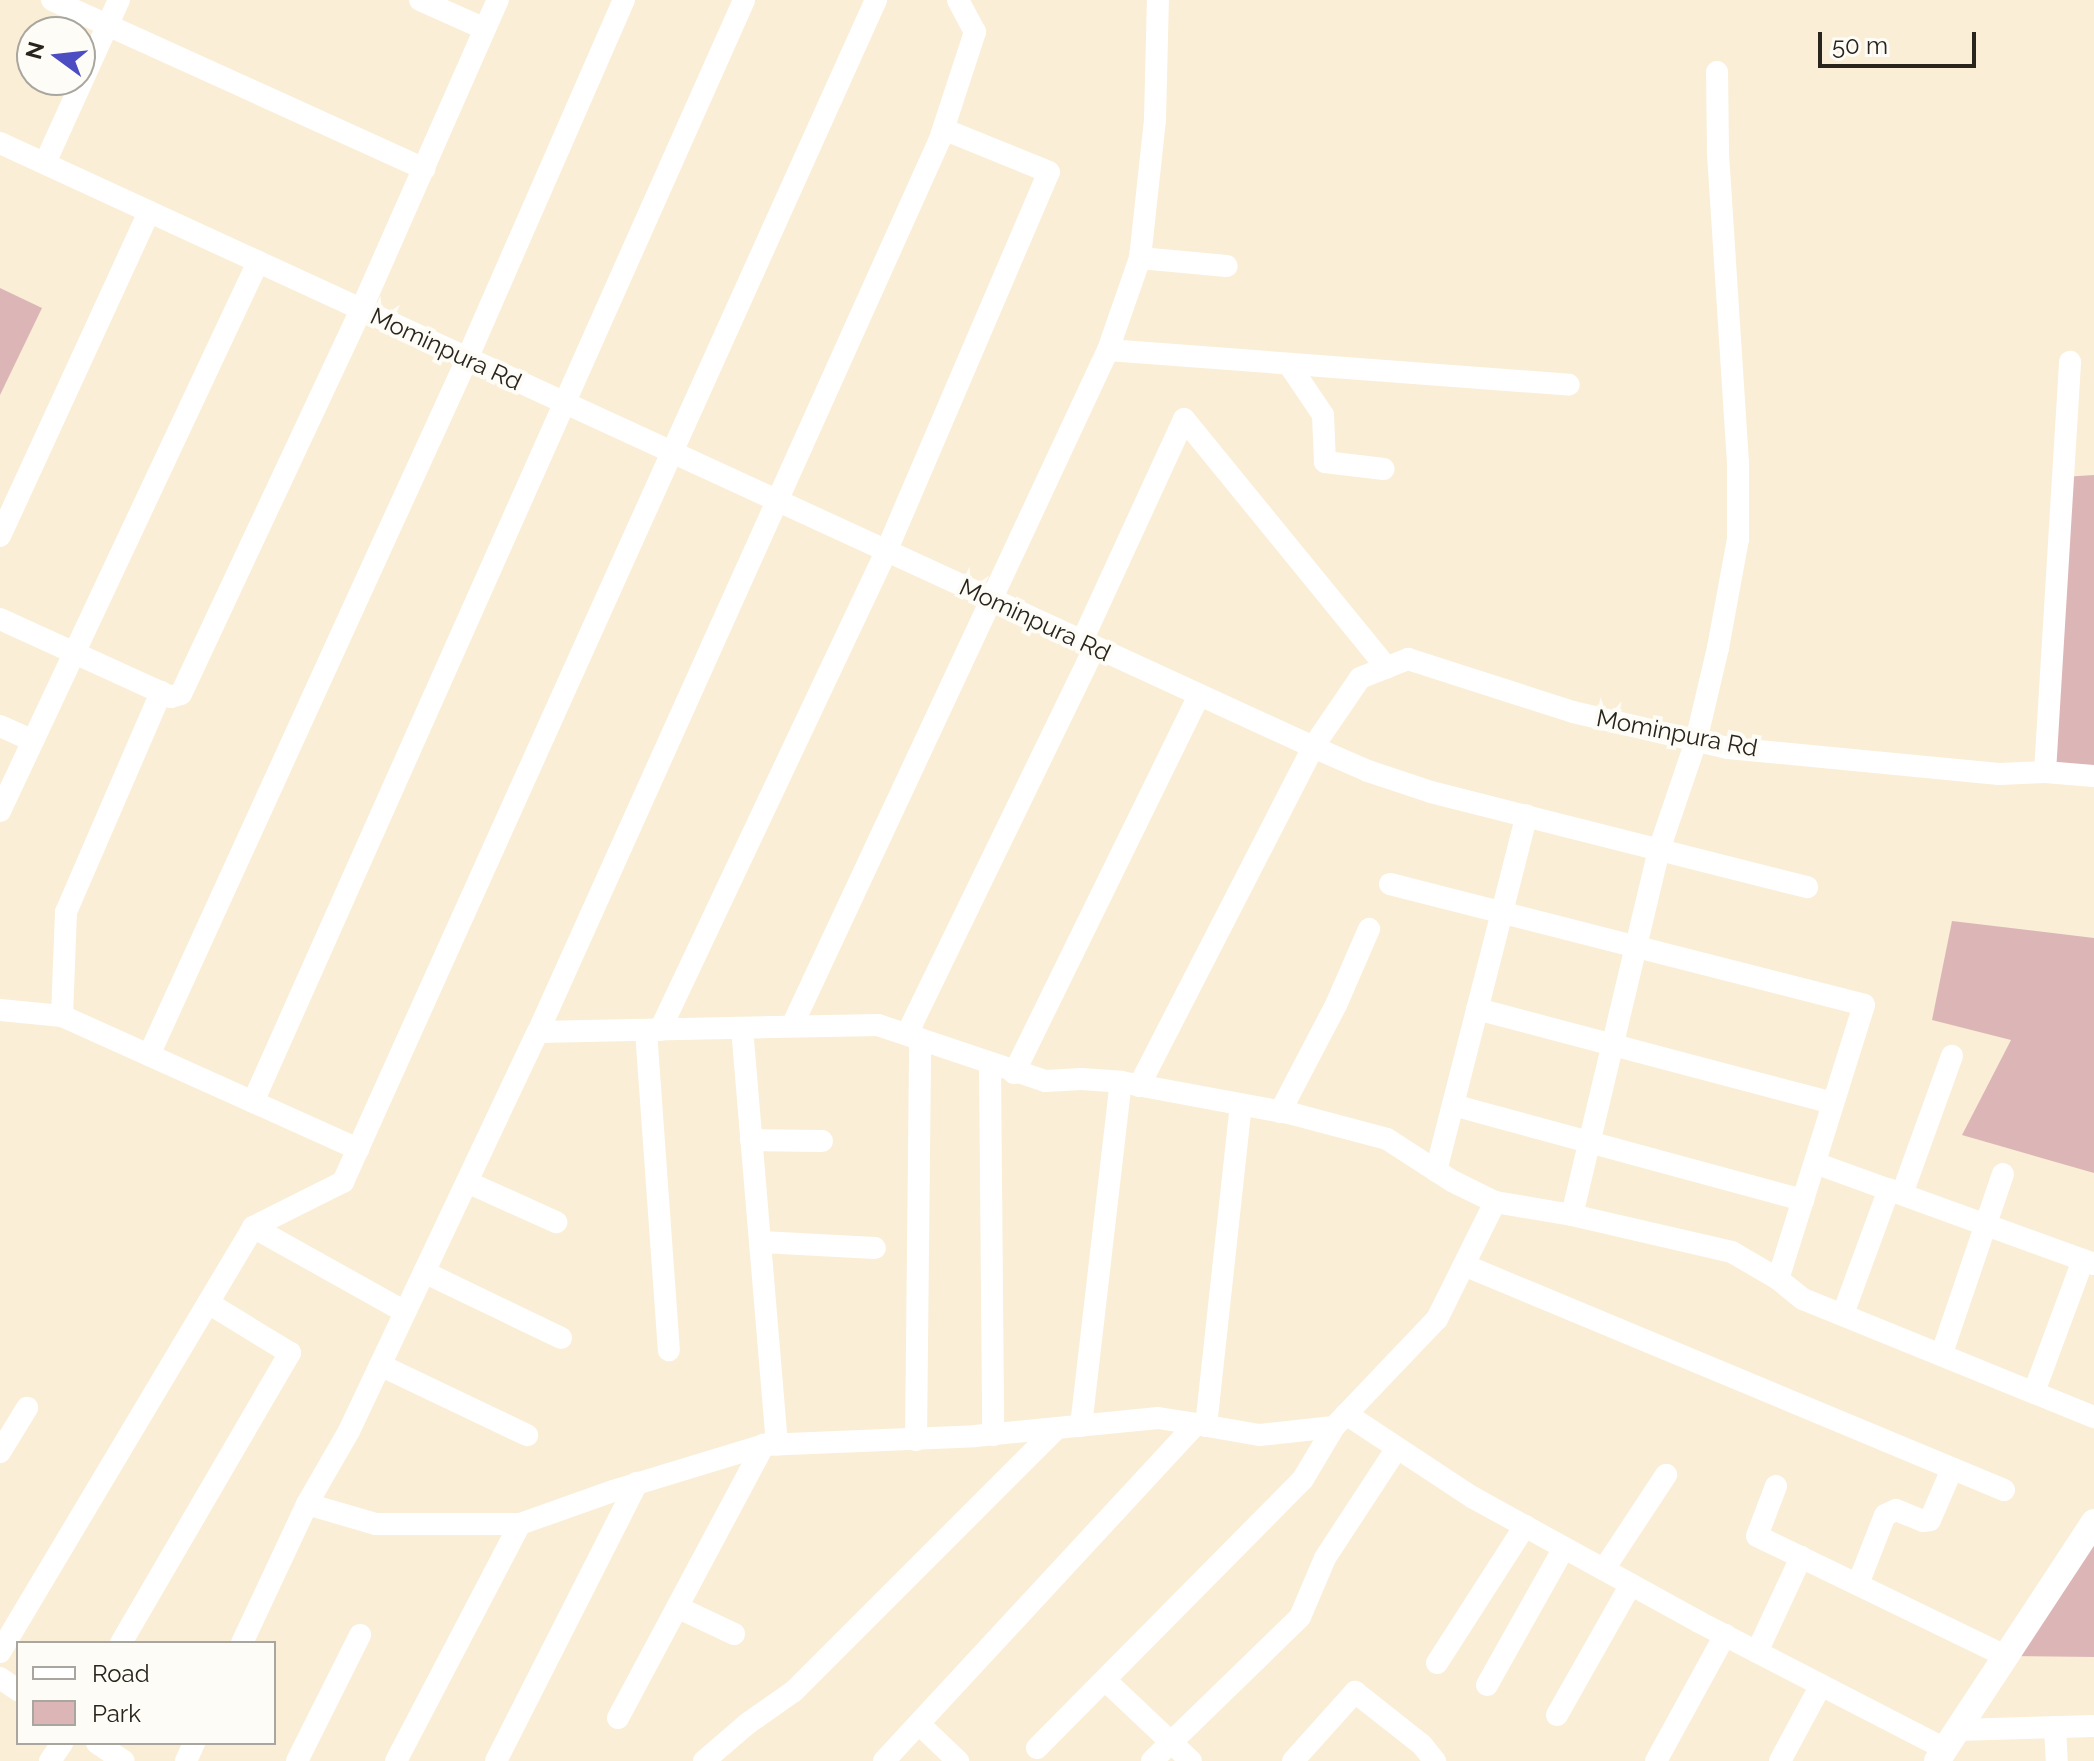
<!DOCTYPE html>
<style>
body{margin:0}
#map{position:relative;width:2094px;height:1761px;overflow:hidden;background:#faeed6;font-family:Raleway,sans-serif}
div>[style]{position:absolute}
.green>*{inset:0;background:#dcb6b7}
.minor>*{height:22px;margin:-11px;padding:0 11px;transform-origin:11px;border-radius:11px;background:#fff}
.tertiary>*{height:26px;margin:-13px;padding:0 13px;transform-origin:13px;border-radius:13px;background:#fff}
span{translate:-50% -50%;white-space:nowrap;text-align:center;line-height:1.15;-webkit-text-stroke:8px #fefcf7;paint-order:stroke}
.street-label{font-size:24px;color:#29251c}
.legend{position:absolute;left:16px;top:1641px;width:260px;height:104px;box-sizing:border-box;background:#fefcf7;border:2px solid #a9a69f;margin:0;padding:10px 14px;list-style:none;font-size:24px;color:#29251c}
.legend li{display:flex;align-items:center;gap:16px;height:40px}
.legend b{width:40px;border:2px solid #a9a69f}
.north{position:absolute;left:16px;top:16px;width:80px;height:80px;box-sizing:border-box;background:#fefcf7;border:2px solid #a9a69f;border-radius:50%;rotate:285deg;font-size:22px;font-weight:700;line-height:32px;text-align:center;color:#29251c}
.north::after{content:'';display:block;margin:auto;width:28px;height:36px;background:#4c4dc3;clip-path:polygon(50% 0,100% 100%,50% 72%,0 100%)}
.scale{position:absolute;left:1818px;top:32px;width:158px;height:36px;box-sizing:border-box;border:4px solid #29251c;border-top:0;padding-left:10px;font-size:24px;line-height:28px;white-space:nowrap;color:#29251c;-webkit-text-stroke:6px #fefcf7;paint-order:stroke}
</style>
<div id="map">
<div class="green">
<div style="clip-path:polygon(0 288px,42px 308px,0 395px)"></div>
<div style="clip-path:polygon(2094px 475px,2094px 776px,2045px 772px,2063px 477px)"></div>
<div style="clip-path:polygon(1952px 921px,2094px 938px,2094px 1173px,1962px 1135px,2011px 1040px,1932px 1020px)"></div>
<div style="clip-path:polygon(2094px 1522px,2094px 1657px,2005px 1656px)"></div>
</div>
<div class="minor">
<div style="left:52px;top:0;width:409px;rotate:24.4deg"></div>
<div style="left:420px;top:0;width:71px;rotate:24deg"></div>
<div style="left:0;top:143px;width:1445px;rotate:24.7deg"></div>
<div style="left:1313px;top:747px;width:83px;rotate:-55.7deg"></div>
<div style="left:1360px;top:678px;width:52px;rotate:-21.6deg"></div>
<div style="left:1408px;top:659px;width:173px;rotate:17.8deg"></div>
<div style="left:1573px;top:712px;width:159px;rotate:13.1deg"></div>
<div style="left:1728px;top:748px;width:272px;rotate:5.5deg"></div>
<div style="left:1999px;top:774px;width:46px;rotate:-2.5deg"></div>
<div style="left:2045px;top:772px;width:49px;rotate:4.7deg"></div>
<div style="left:45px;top:163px;width:179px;rotate:-65.6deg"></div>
<div style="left:1140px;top:258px;width:87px;rotate:5.3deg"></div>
<div style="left:1108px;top:350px;width:462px;rotate:4.3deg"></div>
<div style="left:1290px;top:366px;width:59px;rotate:56deg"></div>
<div style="left:1323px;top:415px;width:47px;rotate:87.6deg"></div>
<div style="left:1325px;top:462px;width:59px;rotate:6.8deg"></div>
<div style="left:0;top:536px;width:357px;rotate:-65.3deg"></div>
<div style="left:0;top:619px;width:188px;rotate:24.5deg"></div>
<div style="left:171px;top:697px;width:10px;rotate:-17deg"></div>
<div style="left:181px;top:694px;width:424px;rotate:-64.9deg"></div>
<div style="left:361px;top:310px;width:339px;rotate:-66.2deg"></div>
<div style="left:1082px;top:641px;width:244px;rotate:-65.3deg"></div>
<div style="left:1184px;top:419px;width:321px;rotate:50.8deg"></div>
<div style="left:0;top:726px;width:36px;rotate:24deg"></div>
<div style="left:2045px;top:772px;width:411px;rotate:-86.5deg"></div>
<div style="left:0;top:811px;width:607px;rotate:-64.83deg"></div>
<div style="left:1390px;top:884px;width:489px;rotate:14.3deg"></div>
<div style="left:1864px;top:1005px;width:287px;rotate:107.4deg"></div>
<div style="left:1778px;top:1279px;width:53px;rotate:-149.6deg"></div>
<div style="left:1732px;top:1252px;width:164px;rotate:-167deg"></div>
<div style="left:1477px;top:1009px;width:368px;rotate:14.8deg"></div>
<div style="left:0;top:1010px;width:62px;rotate:5.5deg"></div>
<div style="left:62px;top:1016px;width:325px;rotate:24.2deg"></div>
<div style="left:62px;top:1016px;width:104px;rotate:-87.8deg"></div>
<div style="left:66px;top:912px;width:240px;rotate:-66.6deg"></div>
<div style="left:792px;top:1026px;width:746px;rotate:-64.95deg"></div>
<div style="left:1108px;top:350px;width:97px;rotate:-70.8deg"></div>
<div style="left:1140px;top:258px;width:140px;rotate:-83.8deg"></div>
<div style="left:1155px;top:119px;width:119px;rotate:-88.6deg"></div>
<div style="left:742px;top:1028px;width:418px;rotate:85.2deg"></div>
<div style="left:660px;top:1030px;width:529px;rotate:-64.7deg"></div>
<div style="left:886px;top:552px;width:413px;rotate:-66.8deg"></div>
<div style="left:1049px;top:172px;width:114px;rotate:-157.9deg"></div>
<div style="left:646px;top:1031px;width:320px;rotate:85.9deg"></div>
<div style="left:538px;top:1032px;width:340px;rotate:-1.2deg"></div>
<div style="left:878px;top:1025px;width:176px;rotate:18.5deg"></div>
<div style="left:1045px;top:1081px;width:37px;rotate:-3deg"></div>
<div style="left:1082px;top:1079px;width:39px;rotate:4deg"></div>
<div style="left:1121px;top:1082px;width:175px;rotate:10.5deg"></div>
<div style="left:1293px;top:1114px;width:97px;rotate:14.9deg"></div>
<div style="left:1387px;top:1139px;width:77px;rotate:32.9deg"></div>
<div style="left:1452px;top:1181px;width:48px;rotate:26deg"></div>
<div style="left:907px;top:1034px;width:430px;rotate:-64.1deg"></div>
<div style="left:149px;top:1055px;width:765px;rotate:-65.44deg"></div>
<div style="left:467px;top:359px;width:392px;rotate:-66.4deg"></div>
<div style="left:990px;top:1064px;width:371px;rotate:89.5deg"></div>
<div style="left:1014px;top:1073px;width:421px;rotate:-63.9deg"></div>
<div style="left:1139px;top:1086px;width:381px;rotate:-62.8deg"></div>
<div style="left:1313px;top:747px;width:60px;rotate:23.6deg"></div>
<div style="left:1368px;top:771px;width:66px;rotate:18.4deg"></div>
<div style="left:1431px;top:792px;width:388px;rotate:14.2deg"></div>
<div style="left:253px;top:1102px;width:1206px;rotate:-65.98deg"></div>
<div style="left:1453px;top:1105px;width:363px;rotate:15.2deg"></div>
<div style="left:1280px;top:1112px;width:121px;rotate:-62.4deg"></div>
<div style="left:1336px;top:1005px;width:83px;rotate:-66.5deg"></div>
<div style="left:751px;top:1140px;width:71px;rotate:0.8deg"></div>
<div style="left:1815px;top:1163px;width:297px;rotate:19.9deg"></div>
<div style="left:1436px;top:1171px;width:367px;rotate:-75.7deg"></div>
<div style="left:467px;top:1182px;width:98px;rotate:24.2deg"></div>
<div style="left:1902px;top:1194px;width:147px;rotate:-70.1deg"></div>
<div style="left:253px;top:1227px;width:101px;rotate:-26.6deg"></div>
<div style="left:343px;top:1182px;width:1297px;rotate:-65.73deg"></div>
<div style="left:760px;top:1242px;width:115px;rotate:3deg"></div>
<div style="left:1464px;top:1265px;width:585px;rotate:22.62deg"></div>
<div style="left:424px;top:1272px;width:152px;rotate:25.7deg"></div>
<div style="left:1778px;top:1279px;width:32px;rotate:39deg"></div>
<div style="left:1803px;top:1299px;width:314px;rotate:22.1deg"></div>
<div style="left:1843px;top:1314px;width:133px;rotate:-69.8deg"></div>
<div style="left:1942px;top:1353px;width:189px;rotate:-71.2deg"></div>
<div style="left:380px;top:1365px;width:163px;rotate:25.5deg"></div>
<div style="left:2034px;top:1392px;width:141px;rotate:-69.6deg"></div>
<div style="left:1346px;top:1414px;width:151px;rotate:33.4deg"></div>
<div style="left:1472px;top:1497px;width:259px;rotate:28.8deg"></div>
<div style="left:1699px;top:1622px;width:277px;rotate:27.3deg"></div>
<div style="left:1081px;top:1426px;width:346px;rotate:-83.4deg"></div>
<div style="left:1206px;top:1426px;width:322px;rotate:-83.8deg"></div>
<div style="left:916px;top:1440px;width:401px;rotate:-89.4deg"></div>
<div style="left:0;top:1452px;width:52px;rotate:-58.5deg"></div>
<div style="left:1776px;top:1486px;width:53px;rotate:110.8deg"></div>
<div style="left:1757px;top:1536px;width:276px;rotate:25.8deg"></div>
<div style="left:307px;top:1504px;width:72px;rotate:16.2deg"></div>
<div style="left:376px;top:1524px;width:144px"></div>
<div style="left:520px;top:1524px;width:99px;rotate:-19.5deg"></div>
<div style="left:613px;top:1491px;width:158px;rotate:-16.9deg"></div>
<div style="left:764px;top:1445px;width:211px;rotate:-2.4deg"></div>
<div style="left:975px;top:1436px;width:184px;rotate:-5.6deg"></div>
<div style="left:1158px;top:1418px;width:38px;rotate:9deg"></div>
<div style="left:1604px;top:1569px;width:113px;rotate:-56.6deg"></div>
<div style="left:1858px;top:1584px;width:74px;rotate:-68.6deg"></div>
<div style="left:1885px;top:1515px;width:12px;rotate:-24deg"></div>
<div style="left:1896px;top:1510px;width:29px;rotate:22deg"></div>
<div style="left:1923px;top:1521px;width:7px;rotate:-8deg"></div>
<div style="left:1930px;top:1520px;width:56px;rotate:-66.7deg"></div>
<div style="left:679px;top:1608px;width:61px;rotate:25.3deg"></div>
<div style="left:121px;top:1643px;width:336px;rotate:-59.8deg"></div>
<div style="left:290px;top:1353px;width:96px;rotate:-148.6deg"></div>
<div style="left:242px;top:1643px;width:153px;rotate:-64.9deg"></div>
<div style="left:307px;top:1504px;width:84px;rotate:-60.1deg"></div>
<div style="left:349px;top:1431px;width:441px;rotate:-64.7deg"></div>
<div style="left:538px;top:1032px;width:979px;rotate:-65.76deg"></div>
<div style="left:940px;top:139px;width:113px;rotate:-71.9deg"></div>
<div style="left:975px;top:32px;width:36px;rotate:-118deg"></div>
<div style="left:0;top:1652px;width:495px;rotate:-59.2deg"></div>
<div style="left:253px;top:1227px;width:174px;rotate:29.2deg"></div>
<div style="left:1757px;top:1652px;width:105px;rotate:-65.1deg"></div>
<div style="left:1437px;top:1663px;width:163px;rotate:-57.3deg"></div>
<div style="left:0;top:1678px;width:22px;rotate:34deg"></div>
<div style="left:1105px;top:1680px;width:118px;rotate:43.3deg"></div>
<div style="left:1487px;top:1685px;width:157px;rotate:-60.7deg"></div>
<div style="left:1557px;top:1715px;width:150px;rotate:-60.5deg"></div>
<div style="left:618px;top:1718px;width:310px;rotate:-61.9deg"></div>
<div style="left:919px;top:1724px;width:54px;rotate:43.5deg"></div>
<div style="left:2055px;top:1727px;width:34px;rotate:87deg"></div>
<div style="left:1957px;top:1730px;width:137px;rotate:-1.7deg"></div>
<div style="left:97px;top:1743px;width:32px;rotate:34deg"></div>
<div style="left:1037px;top:1748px;width:378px;rotate:-45.3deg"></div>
<div style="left:1303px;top:1479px;width:61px;rotate:-59.2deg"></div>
<div style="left:50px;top:1761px;width:22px;rotate:-56deg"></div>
<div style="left:186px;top:1761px;width:20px;rotate:-66deg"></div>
<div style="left:297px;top:1761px;width:141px;rotate:-63.4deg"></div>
<div style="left:396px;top:1761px;width:267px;rotate:-62.4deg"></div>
<div style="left:496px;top:1761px;width:312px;rotate:-63.1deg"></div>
<div style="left:704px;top:1761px;width:57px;rotate:-40.7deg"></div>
<div style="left:747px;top:1724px;width:57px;rotate:-35.1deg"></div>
<div style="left:794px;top:1691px;width:372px;rotate:-45deg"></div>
<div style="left:884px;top:1761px;width:459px;rotate:-47.2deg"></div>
<div style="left:1196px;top:1424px;width:64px;rotate:9.9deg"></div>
<div style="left:1259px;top:1435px;width:75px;rotate:-6.1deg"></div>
<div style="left:1334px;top:1427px;width:149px;rotate:-46.4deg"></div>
<div style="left:1437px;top:1319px;width:131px;rotate:-63.6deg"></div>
<div style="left:1495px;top:1202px;width:78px;rotate:9.6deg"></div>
<div style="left:1572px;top:1215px;width:378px;rotate:-76.6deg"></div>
<div style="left:1660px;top:847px;width:112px;rotate:-71.2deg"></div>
<div style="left:1696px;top:741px;width:96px;rotate:-76.7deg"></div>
<div style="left:1718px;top:648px;width:111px;rotate:-79.6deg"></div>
<div style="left:1738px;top:539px;width:76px;rotate:-90deg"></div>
<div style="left:1738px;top:463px;width:314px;rotate:-93.7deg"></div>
<div style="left:1718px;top:150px;width:78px;rotate:-90.7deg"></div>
<div style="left:1152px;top:1761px;width:206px;rotate:-44.2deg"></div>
<div style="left:1300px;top:1617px;width:64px;rotate:-67deg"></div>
<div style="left:1325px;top:1558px;width:131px;rotate:-56.8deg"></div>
<div style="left:1293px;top:1761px;width:93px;rotate:-48.1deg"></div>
<div style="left:1355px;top:1692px;width:85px;rotate:38.3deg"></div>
<div style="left:1422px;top:1745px;width:21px;rotate:51deg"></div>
<div style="left:1656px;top:1761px;width:144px;rotate:-61.3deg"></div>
<div style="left:1780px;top:1761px;width:86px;rotate:-61.7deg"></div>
</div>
<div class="tertiary">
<div style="left:1937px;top:1761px;width:286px;rotate:-56.7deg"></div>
</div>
<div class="street-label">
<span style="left:446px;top:349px;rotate:25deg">Mominpura Rd</span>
<span style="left:1035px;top:620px;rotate:25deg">Mominpura Rd</span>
<span style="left:1677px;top:733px;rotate:11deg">Mominpura Rd</span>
</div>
<ul class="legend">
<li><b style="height:10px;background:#fff"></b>Road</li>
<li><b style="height:22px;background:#dcb6b7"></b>Park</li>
</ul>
<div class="north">N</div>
<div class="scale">50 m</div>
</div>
